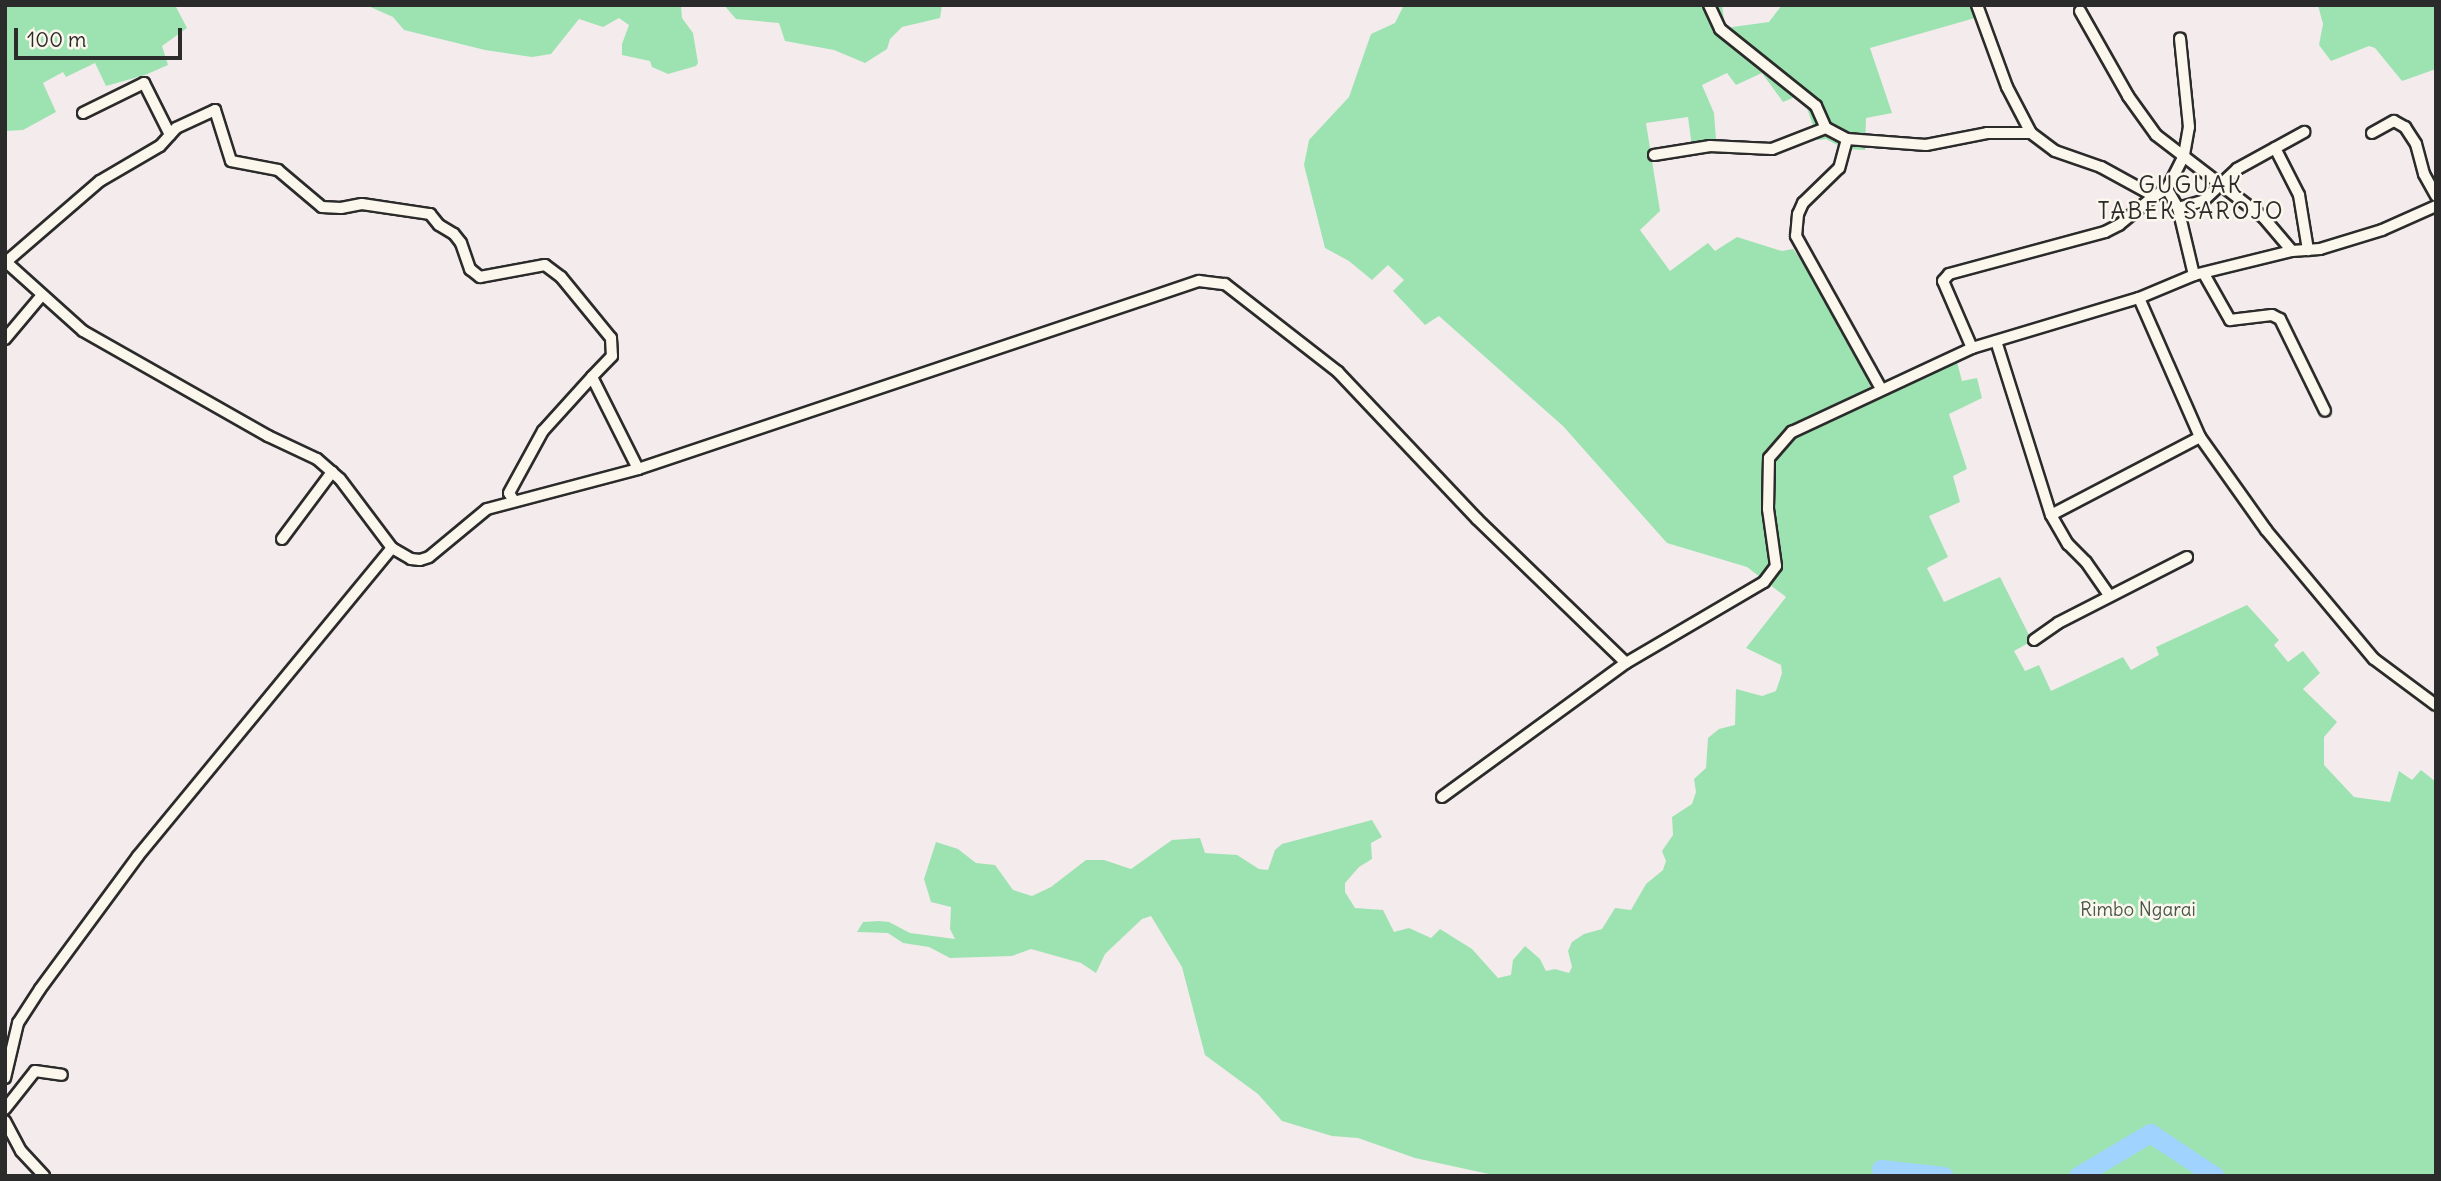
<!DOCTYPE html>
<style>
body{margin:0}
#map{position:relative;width:2441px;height:1181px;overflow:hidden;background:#f4ebec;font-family:Delius,sans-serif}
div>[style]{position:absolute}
.green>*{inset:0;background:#9de3b1}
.river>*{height:19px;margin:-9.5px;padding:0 9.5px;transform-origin:9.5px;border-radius:9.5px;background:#a0d3fd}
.roads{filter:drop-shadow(2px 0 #2b2b2b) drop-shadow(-2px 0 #2b2b2b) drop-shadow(0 2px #2b2b2b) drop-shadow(0 -2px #2b2b2b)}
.street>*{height:10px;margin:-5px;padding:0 5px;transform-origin:5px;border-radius:5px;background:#fbf7ec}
span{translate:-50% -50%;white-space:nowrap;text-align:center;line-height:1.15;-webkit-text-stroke:5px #fbf7ec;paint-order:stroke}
.park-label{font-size:19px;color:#48594c}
.quarter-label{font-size:23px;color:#2b2b2b;letter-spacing:2px}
.frame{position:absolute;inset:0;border:7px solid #2b2b2b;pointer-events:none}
.scale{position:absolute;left:14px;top:28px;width:168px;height:32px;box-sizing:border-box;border:4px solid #2b2b2b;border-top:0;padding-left:9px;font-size:21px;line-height:24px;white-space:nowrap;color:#2b2b2b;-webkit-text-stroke:5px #fbf7ec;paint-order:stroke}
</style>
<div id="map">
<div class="green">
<div style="clip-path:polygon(5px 5px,175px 5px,187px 28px,162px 46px,168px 65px,145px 75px,106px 86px,95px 63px,66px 77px,63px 72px,43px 83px,56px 112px,23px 130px,5px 131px)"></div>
<div style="clip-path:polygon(366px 5px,681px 5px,682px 18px,693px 33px,698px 63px,696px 66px,668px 74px,652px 67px,650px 61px,622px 55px,622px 44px,629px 25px,619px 18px,603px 27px,579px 19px,551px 54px,532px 57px,485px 50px,404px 30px,393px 17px)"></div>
<div style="clip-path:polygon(724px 5px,942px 5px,940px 18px,902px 27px,890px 39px,887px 49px,865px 63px,834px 50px,785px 41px,779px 23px,736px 19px)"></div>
<div style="clip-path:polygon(1404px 5px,1722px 5px,1725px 28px,1769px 22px,1782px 5px,1970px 5px,1975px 18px,1870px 48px,1892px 113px,1866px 118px,1865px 150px,1845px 149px,1826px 139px,1818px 140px,1802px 94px,1783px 102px,1762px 73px,1736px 85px,1727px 73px,1702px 85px,1714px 113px,1717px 153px,1693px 155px,1688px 117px,1646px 123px,1660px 211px,1640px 230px,1670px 271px,1708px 243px,1715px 251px,1737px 237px,1782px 251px,1793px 249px,1812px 275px,1863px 367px,1873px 393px,1957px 362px,1962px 381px,1977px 378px,1982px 398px,1949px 414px,1967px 469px,1953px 476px,1960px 502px,1929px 516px,1948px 557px,1927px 568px,1944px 602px,2000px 577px,2032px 641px,2014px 651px,2025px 671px,2039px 665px,2051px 691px,2123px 657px,2131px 670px,2159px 655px,2156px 647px,2247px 605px,2279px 640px,2274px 645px,2288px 662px,2303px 651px,2320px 673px,2303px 689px,2337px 722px,2324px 737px,2324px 765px,2354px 797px,2390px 802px,2399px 771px,2412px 780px,2421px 770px,2436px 782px,2436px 1176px,1498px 1176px,1415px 1158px,1358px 1138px,1332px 1136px,1282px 1121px,1258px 1094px,1205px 1055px,1182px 967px,1151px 916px,1142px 919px,1105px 954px,1096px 973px,1081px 963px,1031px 949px,1012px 956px,950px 958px,929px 947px,903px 943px,888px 933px,857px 932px,863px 922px,879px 921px,889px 922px,910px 933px,955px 939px,950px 929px,951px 907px,931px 902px,924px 879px,936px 842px,958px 849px,976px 863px,995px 865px,1013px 890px,1032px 896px,1051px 887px,1086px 860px,1104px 860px,1131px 869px,1172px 840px,1200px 838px,1205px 853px,1237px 855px,1259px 869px,1268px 870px,1275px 850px,1282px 844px,1372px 820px,1382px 837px,1371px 843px,1372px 859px,1359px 867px,1345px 883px,1345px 892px,1355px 908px,1383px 910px,1394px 932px,1409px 928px,1431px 938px,1440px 929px,1472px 949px,1498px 978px,1511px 975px,1513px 960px,1525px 946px,1540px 959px,1546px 971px,1555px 969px,1569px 973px,1572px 967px,1568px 951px,1572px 942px,1584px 934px,1602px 929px,1615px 908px,1631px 910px,1646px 884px,1663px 870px,1666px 861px,1662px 851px,1673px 835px,1672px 817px,1692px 804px,1696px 792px,1694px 779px,1706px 768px,1708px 738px,1719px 729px,1735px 725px,1736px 689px,1762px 696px,1776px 691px,1782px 673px,1781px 665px,1746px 648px,1786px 597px,1747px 567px,1667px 543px,1563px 426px,1439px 316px,1425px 325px,1393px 291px,1404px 280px,1388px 265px,1372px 280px,1349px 261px,1325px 248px,1304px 165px,1309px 140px,1349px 97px,1371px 34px,1395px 23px)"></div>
<div style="clip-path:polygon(2318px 5px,2436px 5px,2436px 69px,2402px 81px,2375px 48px,2369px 46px,2331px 61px,2319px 45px,2323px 24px)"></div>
</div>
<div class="river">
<div style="left:1881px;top:1169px;width:63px;rotate:6.3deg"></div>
<div style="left:2078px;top:1176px;width:84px;rotate:-30.8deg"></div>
<div style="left:2150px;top:1133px;width:78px;rotate:33.5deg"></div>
</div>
<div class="roads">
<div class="street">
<div style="left:1709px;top:5px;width:26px;rotate:65deg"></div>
<div style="left:1720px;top:29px;width:123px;rotate:38.7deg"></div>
<div style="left:1816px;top:106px;width:24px;rotate:66deg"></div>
<div style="left:1826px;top:128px;width:24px;rotate:28deg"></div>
<div style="left:1847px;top:139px;width:79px;rotate:4.3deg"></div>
<div style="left:1926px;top:145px;width:62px;rotate:-11.1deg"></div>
<div style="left:1987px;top:133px;width:44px"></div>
<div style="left:1977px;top:5px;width:87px;rotate:69.9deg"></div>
<div style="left:2007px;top:87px;width:52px;rotate:62.4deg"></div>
<div style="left:2031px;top:133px;width:30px;rotate:37deg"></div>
<div style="left:2055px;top:151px;width:49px;rotate:19.2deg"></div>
<div style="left:2101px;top:167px;width:60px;rotate:28.7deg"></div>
<div style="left:2154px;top:196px;width:15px;rotate:-28deg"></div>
<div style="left:2167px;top:189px;width:22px;rotate:60deg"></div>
<div style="left:2178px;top:208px;width:69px;rotate:76.6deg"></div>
<div style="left:2080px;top:11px;width:98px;rotate:60.5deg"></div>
<div style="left:2128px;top:96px;width:48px;rotate:54.3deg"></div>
<div style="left:2156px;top:135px;width:136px;rotate:37.5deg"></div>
<div style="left:2264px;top:218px;width:43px;rotate:49.7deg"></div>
<div style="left:83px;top:113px;width:68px;rotate:-26.2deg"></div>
<div style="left:144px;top:83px;width:58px;rotate:63.4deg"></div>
<div style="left:2372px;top:133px;width:25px;rotate:-29deg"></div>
<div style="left:2394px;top:121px;width:13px;rotate:29deg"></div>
<div style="left:2405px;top:127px;width:20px;rotate:57deg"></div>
<div style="left:2416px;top:144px;width:31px;rotate:75deg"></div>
<div style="left:2424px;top:174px;width:25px;rotate:61deg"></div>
<div style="left:1847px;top:139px;width:30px;rotate:105deg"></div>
<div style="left:1839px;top:168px;width:50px;rotate:135.8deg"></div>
<div style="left:1803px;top:203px;width:12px;rotate:114deg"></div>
<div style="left:1798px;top:214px;width:22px;rotate:95deg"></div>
<div style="left:1796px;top:236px;width:175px;rotate:60.9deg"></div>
<div style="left:2275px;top:148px;width:53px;rotate:62.9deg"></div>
<div style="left:2299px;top:195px;width:56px;rotate:80.7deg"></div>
<div style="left:1654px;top:155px;width:57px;rotate:-9.1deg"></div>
<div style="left:1710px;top:146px;width:62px;rotate:2.8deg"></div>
<div style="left:1772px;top:149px;width:58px;rotate:-21.3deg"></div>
<div style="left:2167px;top:189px;width:38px;rotate:-63deg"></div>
<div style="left:2184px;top:155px;width:28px;rotate:-80deg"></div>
<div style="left:2189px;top:127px;width:89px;rotate:-95.8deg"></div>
<div style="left:2178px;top:208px;width:26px;rotate:-16deg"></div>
<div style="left:2203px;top:201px;width:47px;rotate:-43.3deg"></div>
<div style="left:2237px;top:169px;width:77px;rotate:-28.9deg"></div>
<div style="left:5px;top:261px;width:105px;rotate:41.9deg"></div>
<div style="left:83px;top:331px;width:213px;rotate:29.6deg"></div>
<div style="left:268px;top:436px;width:54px;rotate:25.1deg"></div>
<div style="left:317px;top:459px;width:30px;rotate:41deg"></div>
<div style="left:340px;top:479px;width:86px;rotate:53deg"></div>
<div style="left:392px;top:548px;width:22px;rotate:30deg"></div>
<div style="left:411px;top:559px;width:9px;rotate:6deg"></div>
<div style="left:420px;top:560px;width:9px;rotate:-18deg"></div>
<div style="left:429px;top:557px;width:75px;rotate:-39.6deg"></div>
<div style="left:487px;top:509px;width:156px;rotate:-14.8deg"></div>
<div style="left:638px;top:469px;width:592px;rotate:-18.53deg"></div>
<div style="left:1199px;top:281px;width:26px;rotate:7deg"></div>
<div style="left:1225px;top:284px;width:143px;rotate:37.9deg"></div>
<div style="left:1338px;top:372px;width:202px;rotate:46.6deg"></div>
<div style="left:1477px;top:519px;width:207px;rotate:44deg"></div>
<div style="left:6px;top:262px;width:124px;rotate:-40.8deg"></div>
<div style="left:100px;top:181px;width:69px;rotate:-30.3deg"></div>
<div style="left:160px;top:146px;width:24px;rotate:-48deg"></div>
<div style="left:176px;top:128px;width:43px;rotate:-24.8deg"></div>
<div style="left:215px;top:110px;width:53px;rotate:72.6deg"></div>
<div style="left:231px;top:161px;width:48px;rotate:10.8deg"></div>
<div style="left:278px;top:170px;width:57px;rotate:40.1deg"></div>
<div style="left:322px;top:207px;width:19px;rotate:3deg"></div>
<div style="left:341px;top:208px;width:21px;rotate:-11deg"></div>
<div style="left:362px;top:204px;width:69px;rotate:8.4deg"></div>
<div style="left:430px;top:214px;width:14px;rotate:51deg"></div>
<div style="left:439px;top:225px;width:17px;rotate:31deg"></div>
<div style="left:454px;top:234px;width:11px;rotate:52deg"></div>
<div style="left:461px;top:243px;width:28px;rotate:71deg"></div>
<div style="left:470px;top:269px;width:13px;rotate:39deg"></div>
<div style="left:480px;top:277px;width:66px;rotate:-10.5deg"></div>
<div style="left:545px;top:265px;width:20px;rotate:37deg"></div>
<div style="left:561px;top:277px;width:79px;rotate:50.7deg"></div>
<div style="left:611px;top:338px;width:18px;rotate:87deg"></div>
<div style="left:612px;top:356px;width:29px;rotate:134deg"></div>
<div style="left:592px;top:377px;width:103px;rotate:63.4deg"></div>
<div style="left:2204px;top:274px;width:53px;rotate:60.5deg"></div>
<div style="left:2230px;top:320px;width:42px;rotate:-6.8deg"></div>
<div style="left:2272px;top:315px;width:9px;rotate:27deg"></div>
<div style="left:2280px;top:319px;width:102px;rotate:63.9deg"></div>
<div style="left:2139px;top:298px;width:152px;rotate:66.3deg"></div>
<div style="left:2200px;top:437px;width:114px;rotate:54.6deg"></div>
<div style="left:2266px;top:530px;width:168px;rotate:50.1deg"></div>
<div style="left:2374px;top:659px;width:77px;rotate:36.6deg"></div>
<div style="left:5px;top:339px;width:57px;rotate:-49.9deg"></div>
<div style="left:1996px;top:341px;width:182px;rotate:72.5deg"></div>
<div style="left:2051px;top:515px;width:34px;rotate:60deg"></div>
<div style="left:2068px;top:544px;width:25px;rotate:45deg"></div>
<div style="left:2086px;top:562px;width:40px;rotate:55.1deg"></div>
<div style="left:1972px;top:348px;width:73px;rotate:-113.4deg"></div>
<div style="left:1943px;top:281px;width:9px;rotate:-49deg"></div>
<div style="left:1949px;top:274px;width:162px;rotate:-15.1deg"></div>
<div style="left:2105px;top:232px;width:16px;rotate:-27deg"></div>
<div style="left:2119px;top:225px;width:45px;rotate:-39.6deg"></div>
<div style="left:514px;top:501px;width:9px;rotate:-122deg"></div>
<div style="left:509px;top:493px;width:71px;rotate:-61.3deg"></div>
<div style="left:543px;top:431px;width:73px;rotate:-47.8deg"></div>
<div style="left:2051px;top:515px;width:168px;rotate:-27.6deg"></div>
<div style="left:282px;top:539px;width:84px;rotate:-53.3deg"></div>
<div style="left:2034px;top:640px;width:29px;rotate:-35deg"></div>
<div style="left:2058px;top:623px;width:145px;rotate:-27.1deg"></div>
<div style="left:1442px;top:797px;width:228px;rotate:-36.1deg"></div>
<div style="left:1626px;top:663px;width:160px;rotate:-30.4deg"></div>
<div style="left:1764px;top:582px;width:20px;rotate:-53deg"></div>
<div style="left:1776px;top:566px;width:58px;rotate:-98deg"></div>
<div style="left:1768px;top:509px;width:51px;rotate:-88.9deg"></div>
<div style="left:1769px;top:458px;width:35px;rotate:-49deg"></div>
<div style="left:1792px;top:432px;width:199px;rotate:-25deg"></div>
<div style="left:1972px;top:348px;width:174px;rotate:-16.7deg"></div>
<div style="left:2139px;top:298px;width:60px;rotate:-22.7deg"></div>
<div style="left:2194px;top:275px;width:101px;rotate:-13.8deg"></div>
<div style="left:2292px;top:251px;width:28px;rotate:-4deg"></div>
<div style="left:2320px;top:249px;width:65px;rotate:-17deg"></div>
<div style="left:2382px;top:230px;width:59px;rotate:-24deg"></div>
<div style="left:5px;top:1078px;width:57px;rotate:-76.7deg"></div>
<div style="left:18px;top:1023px;width:40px;rotate:-57.1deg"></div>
<div style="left:40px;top:989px;width:165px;rotate:-53.6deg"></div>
<div style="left:138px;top:856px;width:399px;rotate:-50.5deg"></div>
<div style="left:5px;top:1109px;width:48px;rotate:-51.7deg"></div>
<div style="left:35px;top:1071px;width:27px;rotate:8deg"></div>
<div style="left:5px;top:1121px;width:34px;rotate:62deg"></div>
<div style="left:21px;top:1151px;width:34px;rotate:47deg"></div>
</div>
</div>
<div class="park-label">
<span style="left:2138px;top:910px">Rimbo Ngarai</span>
</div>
<div class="quarter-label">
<span style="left:2191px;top:198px">GUGUAK<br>TABEK SAROJO</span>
</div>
<div class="frame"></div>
<div class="scale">100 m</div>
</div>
